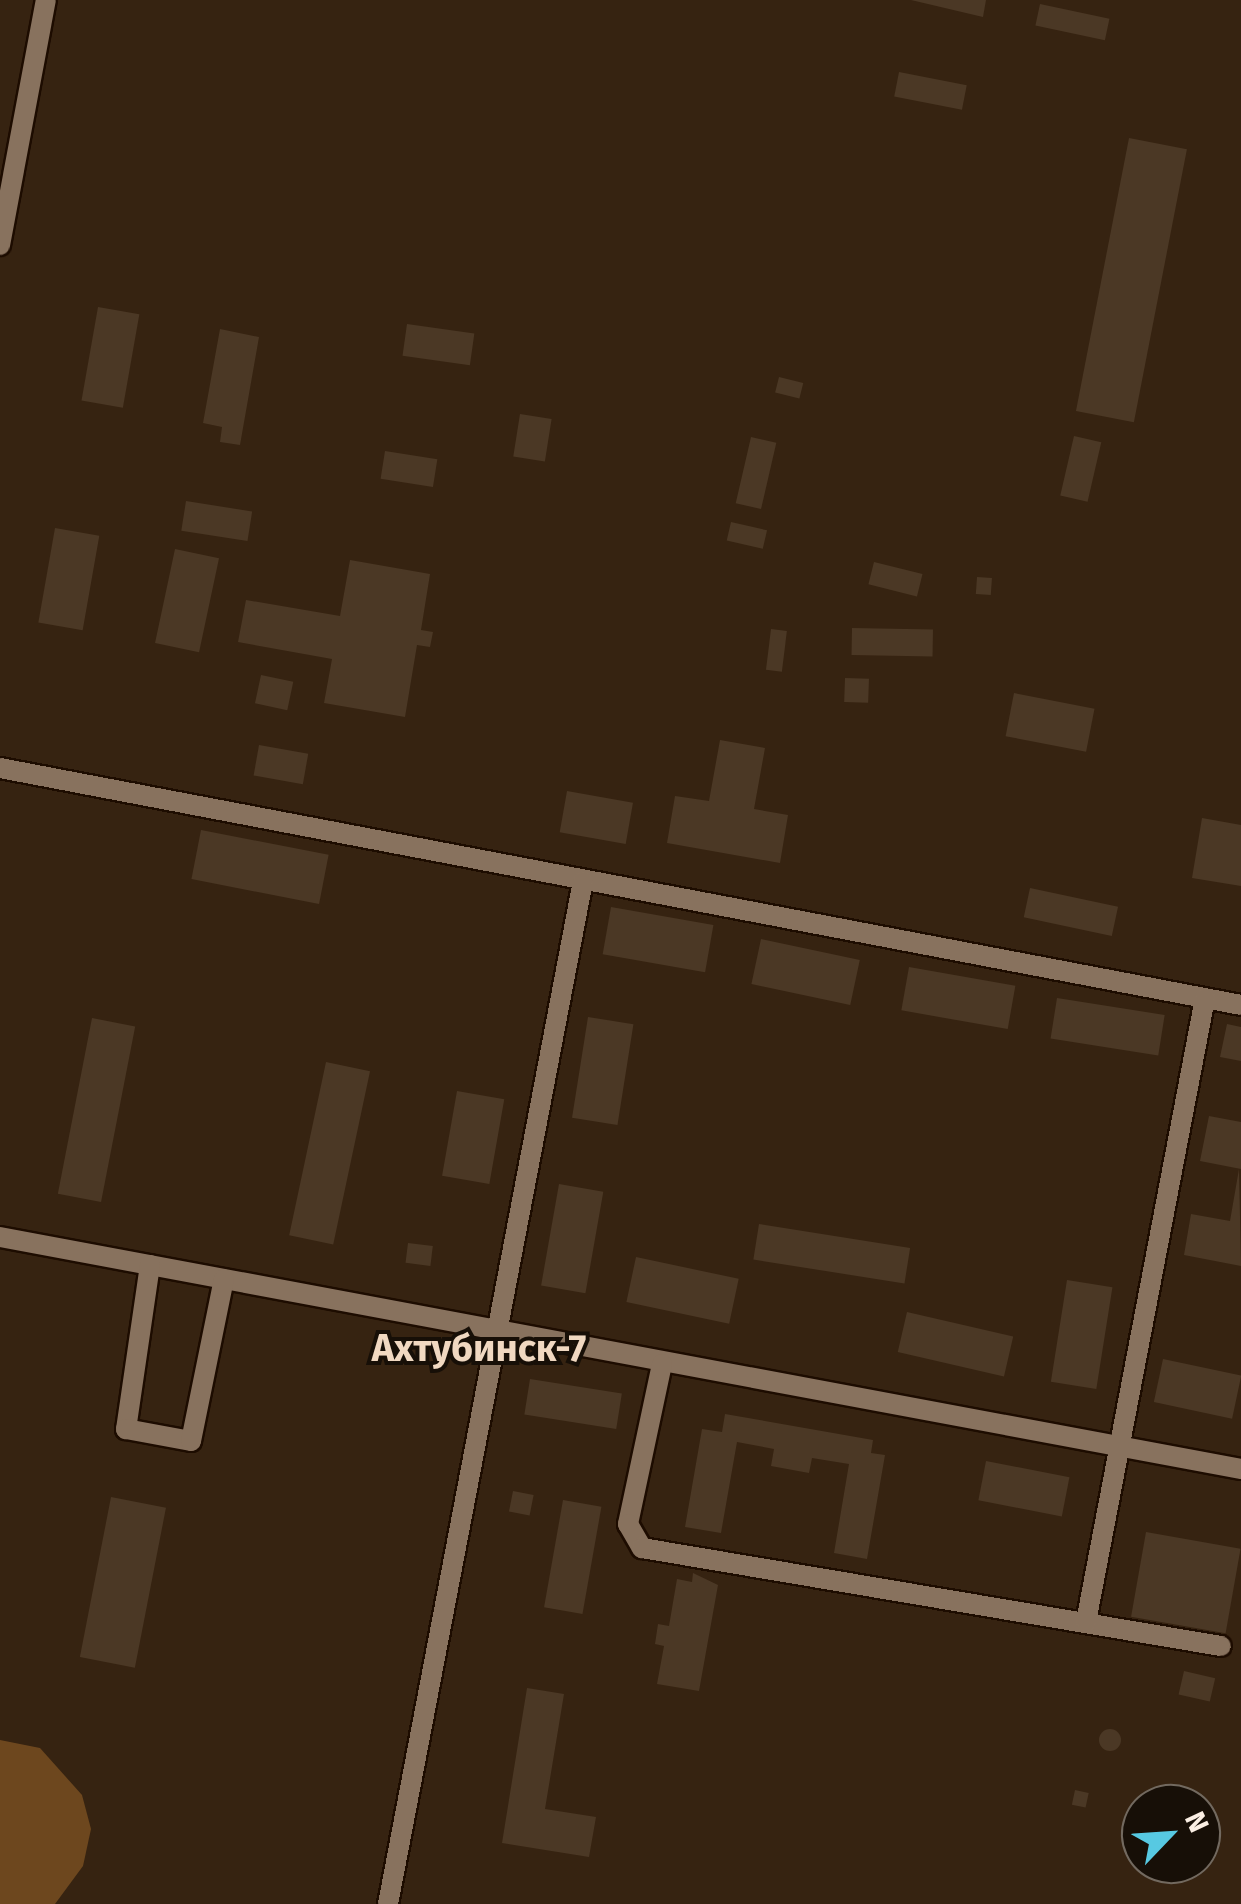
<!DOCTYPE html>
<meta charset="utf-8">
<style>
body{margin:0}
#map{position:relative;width:1241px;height:1904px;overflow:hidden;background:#362311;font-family:"Fira Sans",sans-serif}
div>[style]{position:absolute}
.green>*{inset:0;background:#6d471e}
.building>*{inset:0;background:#4b3825;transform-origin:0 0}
.round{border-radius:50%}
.roads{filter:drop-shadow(2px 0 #1d0c00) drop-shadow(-2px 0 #1d0c00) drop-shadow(0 2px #1d0c00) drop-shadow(0 -2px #1d0c00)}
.minor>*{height:20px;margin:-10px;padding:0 10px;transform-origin:10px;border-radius:10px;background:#88725e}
span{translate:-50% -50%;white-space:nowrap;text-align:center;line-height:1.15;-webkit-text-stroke:8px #170f07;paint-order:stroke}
.district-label{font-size:38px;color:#f0d8c1;font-weight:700}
.north{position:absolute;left:1121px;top:1784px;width:100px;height:100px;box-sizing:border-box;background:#170f07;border:2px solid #72695f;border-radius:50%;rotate:65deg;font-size:28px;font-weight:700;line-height:40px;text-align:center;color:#fbefe4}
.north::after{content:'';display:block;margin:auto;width:35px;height:45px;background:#57c9e2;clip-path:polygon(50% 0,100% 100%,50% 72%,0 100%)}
</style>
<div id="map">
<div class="green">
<div style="clip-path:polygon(0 1740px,40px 1748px,82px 1795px,91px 1829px,83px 1866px,55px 1904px,0 1904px)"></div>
</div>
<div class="building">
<div style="clip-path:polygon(911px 0,986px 0,983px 17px)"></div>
<div style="left:1040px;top:4px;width:71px;height:22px;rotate:12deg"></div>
<div style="left:899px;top:72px;width:69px;height:25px;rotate:11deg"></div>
<div style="left:1129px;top:138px;width:59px;height:278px;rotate:11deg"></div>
<div style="left:98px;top:307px;width:42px;height:95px;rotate:10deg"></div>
<div style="left:407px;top:324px;width:68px;height:32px;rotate:8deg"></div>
<div style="clip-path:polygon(220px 329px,259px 337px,240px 445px,220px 442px,222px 427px,203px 423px)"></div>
<div style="left:779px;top:377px;width:25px;height:16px;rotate:14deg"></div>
<div style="left:520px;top:414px;width:32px;height:43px;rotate:9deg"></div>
<div style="left:1074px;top:436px;width:28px;height:61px;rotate:13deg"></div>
<div style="left:751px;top:437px;width:26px;height:68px;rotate:13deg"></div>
<div style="left:385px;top:451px;width:53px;height:28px;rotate:9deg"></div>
<div style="left:186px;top:501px;width:67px;height:30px;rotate:9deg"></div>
<div style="left:731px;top:522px;width:37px;height:19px;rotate:13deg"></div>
<div style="left:55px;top:528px;width:45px;height:96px;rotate:10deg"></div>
<div style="left:175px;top:549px;width:45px;height:96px;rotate:12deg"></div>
<div style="clip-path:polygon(350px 560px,430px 574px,421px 630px,433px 632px,430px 647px,417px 645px,405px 717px,324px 703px,332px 659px,238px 642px,246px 600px,340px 616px)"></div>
<div style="left:874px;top:562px;width:50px;height:23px;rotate:14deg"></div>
<div style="left:977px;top:577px;width:15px;height:17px;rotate:4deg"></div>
<div style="left:852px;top:628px;width:81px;height:27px;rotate:1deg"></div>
<div style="left:771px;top:629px;width:16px;height:41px;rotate:7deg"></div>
<div style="left:261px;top:675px;width:33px;height:29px;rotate:12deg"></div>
<div style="left:845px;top:678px;width:24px;height:24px;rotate:2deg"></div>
<div style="left:1014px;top:693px;width:82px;height:44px;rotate:11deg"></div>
<div style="clip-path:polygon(720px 740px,765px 748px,754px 809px,788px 815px,780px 863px,667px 843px,675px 796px,709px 801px)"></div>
<div style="left:259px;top:745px;width:50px;height:31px;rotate:10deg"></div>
<div style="left:567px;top:791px;width:67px;height:42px;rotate:10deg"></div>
<div style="clip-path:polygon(1202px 818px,1241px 825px,1241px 886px,1192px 878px)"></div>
<div style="left:201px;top:830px;width:130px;height:50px;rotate:11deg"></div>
<div style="left:1030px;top:888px;width:90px;height:30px;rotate:12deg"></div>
<div style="left:611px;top:907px;width:104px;height:48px;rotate:10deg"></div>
<div style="left:761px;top:939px;width:101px;height:46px;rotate:12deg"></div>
<div style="left:909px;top:967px;width:108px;height:44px;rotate:10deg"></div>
<div style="left:1057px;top:998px;width:109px;height:41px;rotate:9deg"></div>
<div style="left:588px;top:1017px;width:46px;height:102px;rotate:9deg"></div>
<div style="left:92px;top:1018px;width:44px;height:179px;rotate:11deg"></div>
<div style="clip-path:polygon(1227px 1024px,1241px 1027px,1241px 1061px,1220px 1057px)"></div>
<div style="left:326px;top:1062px;width:45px;height:177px;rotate:12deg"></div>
<div style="left:457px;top:1091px;width:48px;height:86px;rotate:10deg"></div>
<div style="clip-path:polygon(1209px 1116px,1241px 1122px,1241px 1169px,1200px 1161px)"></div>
<div style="clip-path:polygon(1239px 1169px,1241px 1266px,1184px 1255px,1191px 1214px,1230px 1221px)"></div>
<div style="left:559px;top:1184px;width:45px;height:103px;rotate:10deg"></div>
<div style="left:759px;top:1224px;width:153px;height:36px;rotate:9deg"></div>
<div style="left:408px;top:1243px;width:25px;height:20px;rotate:7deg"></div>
<div style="left:636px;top:1257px;width:105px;height:46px;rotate:12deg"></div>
<div style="left:1067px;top:1280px;width:46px;height:103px;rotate:9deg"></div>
<div style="left:907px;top:1312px;width:109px;height:41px;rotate:13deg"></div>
<div style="left:1163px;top:1359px;width:80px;height:44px;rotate:12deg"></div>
<div style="left:530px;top:1379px;width:93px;height:36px;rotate:9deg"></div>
<div style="clip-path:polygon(725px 1414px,873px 1440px,871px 1453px,885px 1455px,867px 1559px,834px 1553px,849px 1464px,812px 1458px,809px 1473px,771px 1466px,774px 1449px,737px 1442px,721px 1533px,685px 1527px,702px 1429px,722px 1432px)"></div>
<div style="left:986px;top:1461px;width:85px;height:40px;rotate:11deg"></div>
<div style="left:513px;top:1491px;width:21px;height:21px;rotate:11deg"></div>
<div style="left:111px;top:1497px;width:56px;height:163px;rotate:11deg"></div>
<div style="left:563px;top:1500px;width:39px;height:109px;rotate:10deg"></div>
<div style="left:1146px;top:1532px;width:96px;height:86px;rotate:10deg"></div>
<div style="clip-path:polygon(693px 1573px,718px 1585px,699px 1691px,657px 1684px,664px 1646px,655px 1644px,658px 1624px,669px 1626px,677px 1579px,692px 1582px)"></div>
<div style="left:1184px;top:1671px;width:32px;height:24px;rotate:13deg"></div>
<div style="clip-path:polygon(527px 1688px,564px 1694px,545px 1809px,596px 1817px,589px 1857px,502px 1843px)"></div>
<div class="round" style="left:1099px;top:1729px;width:22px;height:22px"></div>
<div style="left:1075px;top:1790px;width:14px;height:15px;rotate:12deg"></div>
</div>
<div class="roads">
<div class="minor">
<div style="left:0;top:245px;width:249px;rotate:-79.4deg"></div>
<div style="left:0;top:768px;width:1263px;rotate:10.81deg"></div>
<div style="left:0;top:1237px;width:1262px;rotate:10.59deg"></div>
<div style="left:150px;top:1265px;width:166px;rotate:98.3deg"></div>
<div style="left:126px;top:1429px;width:66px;rotate:10.5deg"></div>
<div style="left:191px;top:1441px;width:165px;rotate:-78.5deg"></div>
<div style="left:662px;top:1364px;width:164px;rotate:102deg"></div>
<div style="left:628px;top:1524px;width:28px;rotate:60deg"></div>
<div style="left:642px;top:1548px;width:587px;rotate:9.61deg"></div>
<div style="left:1086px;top:1622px;width:635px;rotate:-79.2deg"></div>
<div style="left:388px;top:1904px;width:1041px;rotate:-79.21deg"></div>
</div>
</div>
<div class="district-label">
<span style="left:479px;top:1349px">Ахтубинск-7</span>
</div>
<div class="north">N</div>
</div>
